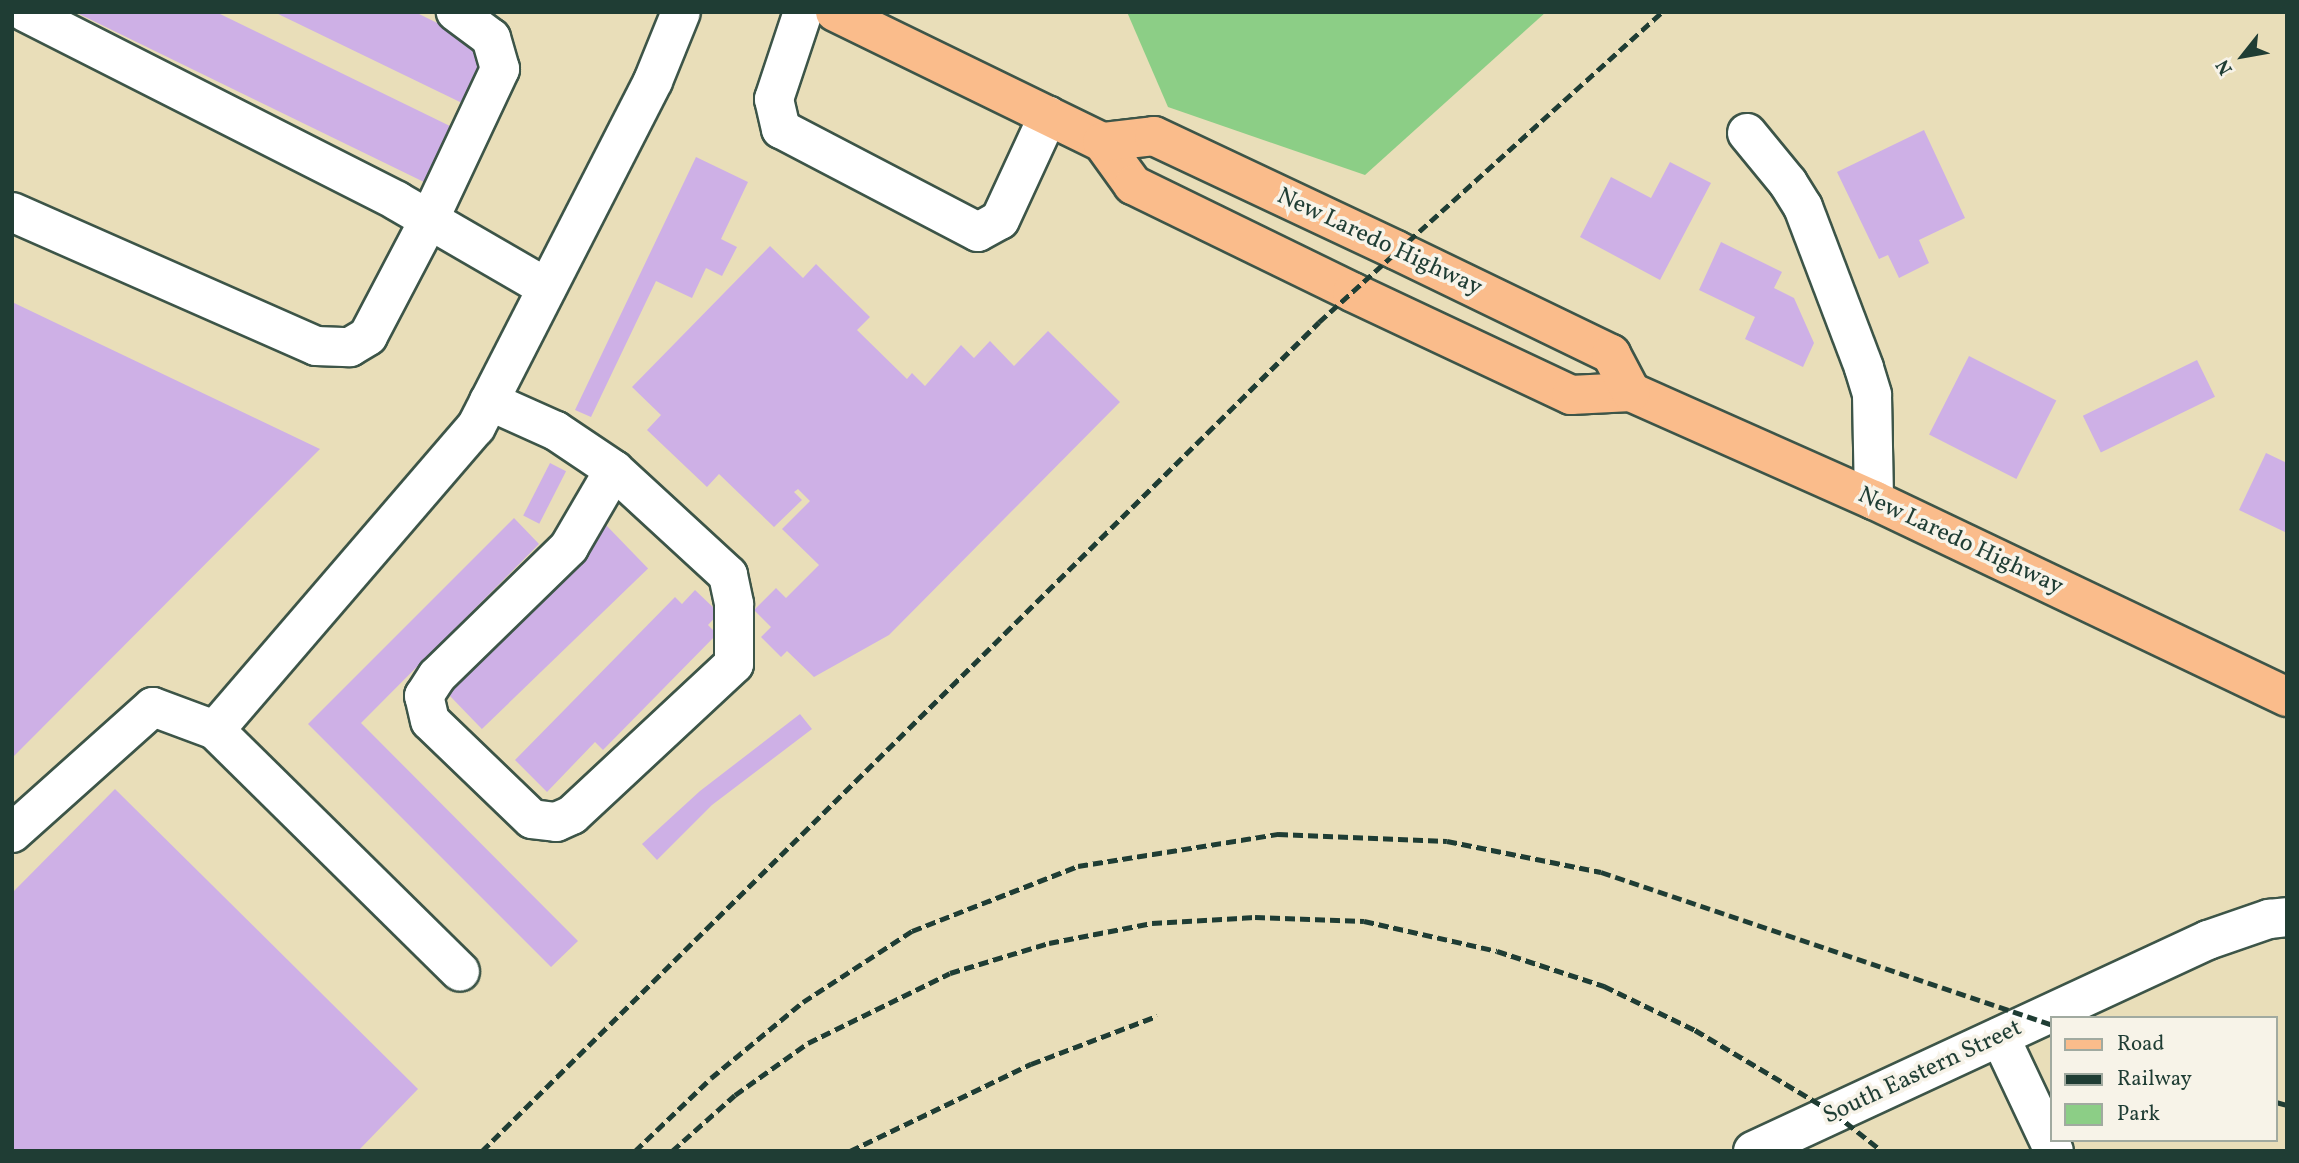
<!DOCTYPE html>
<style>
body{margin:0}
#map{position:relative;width:2299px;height:1163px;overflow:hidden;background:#e9deb9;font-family:Vollkorn,serif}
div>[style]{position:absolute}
.green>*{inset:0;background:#8cce86}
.building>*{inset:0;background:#ceb0e6;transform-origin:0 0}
.roads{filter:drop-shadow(2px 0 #3d5548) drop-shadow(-2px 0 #3d5548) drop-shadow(0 2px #3d5548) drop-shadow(0 -2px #3d5548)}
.minor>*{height:38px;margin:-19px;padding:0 19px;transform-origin:19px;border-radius:19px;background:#fff}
.major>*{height:38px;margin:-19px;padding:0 19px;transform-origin:19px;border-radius:19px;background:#fabc8b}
.rail>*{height:5px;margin-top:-2.5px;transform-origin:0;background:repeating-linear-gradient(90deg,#1f3d34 0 10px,transparent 0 15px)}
span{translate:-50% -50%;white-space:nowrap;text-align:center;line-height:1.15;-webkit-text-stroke:7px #f7f3e8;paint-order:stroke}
.street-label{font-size:24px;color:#1f3d34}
.frame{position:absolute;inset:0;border:14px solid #1f3d34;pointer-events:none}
.legend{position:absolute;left:2050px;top:1016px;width:228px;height:126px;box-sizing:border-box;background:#f7f3e8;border:2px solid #a1aaa0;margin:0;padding:9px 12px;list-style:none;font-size:21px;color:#1f3d34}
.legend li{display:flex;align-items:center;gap:14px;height:35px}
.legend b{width:35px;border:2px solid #a1aaa0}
.north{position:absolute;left:2208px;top:21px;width:70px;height:70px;-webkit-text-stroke:5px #f7f3e8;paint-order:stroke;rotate:239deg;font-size:19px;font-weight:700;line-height:28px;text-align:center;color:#1f3d34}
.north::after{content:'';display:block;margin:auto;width:24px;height:32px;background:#1f3d34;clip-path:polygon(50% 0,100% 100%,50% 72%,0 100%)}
</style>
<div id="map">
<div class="green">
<div style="clip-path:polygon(1127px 12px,1546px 12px,1365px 175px,1168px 107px)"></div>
</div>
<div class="building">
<div style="clip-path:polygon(75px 12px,216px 12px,452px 127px,426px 183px)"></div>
<div style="clip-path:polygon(274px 12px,415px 12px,488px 48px,462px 103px)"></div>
<div style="clip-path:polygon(1924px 130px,1965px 218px,1919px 240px,1929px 263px,1899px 278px,1888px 255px,1879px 259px,1837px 172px)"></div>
<div style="clip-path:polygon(696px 157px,748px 182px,721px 239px,737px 247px,722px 276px,706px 268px,692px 298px,656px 281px,591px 417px,575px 410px)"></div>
<div style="clip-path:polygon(1670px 162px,1711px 183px,1660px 280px,1580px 237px,1611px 177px,1651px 198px)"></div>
<div style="clip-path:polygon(1721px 242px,1782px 272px,1774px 288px,1794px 298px,1814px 343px,1803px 367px,1745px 339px,1755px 317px,1699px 290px)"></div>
<div style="clip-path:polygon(770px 246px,803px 278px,816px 264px,870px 317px,857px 330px,907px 379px,912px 373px,925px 386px,961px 345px,974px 358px,990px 341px,1014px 366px,1048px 331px,1120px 402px,889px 635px,814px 677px,787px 651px,781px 657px,761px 637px,771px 627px,754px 610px,776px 588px,786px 598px,819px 565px,782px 529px,810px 501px,798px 489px,794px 492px,802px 500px,774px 527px,719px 474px,707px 487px,647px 430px,661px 415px,632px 387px)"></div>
<div style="clip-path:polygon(12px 302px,320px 449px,12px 758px)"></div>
<div style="left:1969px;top:356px;width:98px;height:88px;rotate:27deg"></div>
<div style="left:2197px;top:360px;width:41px;height:127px;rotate:64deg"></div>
<div style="clip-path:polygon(2266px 453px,2287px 463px,2287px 533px,2239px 510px)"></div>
<div style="left:550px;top:463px;width:18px;height:59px;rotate:27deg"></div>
<div style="clip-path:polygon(514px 518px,539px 544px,361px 723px,578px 941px,551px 967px,308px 724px)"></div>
<div style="left:605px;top:524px;width:62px;height:231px;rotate:46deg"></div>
<div style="clip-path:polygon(695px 590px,719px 613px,708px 625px,717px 634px,603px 750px,595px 742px,547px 792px,515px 760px,675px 597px,682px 604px)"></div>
<div style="clip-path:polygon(800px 714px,812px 729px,712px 805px,657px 860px,642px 844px,700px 791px)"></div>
<div style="clip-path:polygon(115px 789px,418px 1089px,358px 1151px,12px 1151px,12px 893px)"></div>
</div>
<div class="roads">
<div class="minor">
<div style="left:25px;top:12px;width:417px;rotate:26.9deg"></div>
<div style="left:397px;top:201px;width:173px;rotate:30.1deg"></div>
<div style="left:803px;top:12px;width:92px;rotate:108.4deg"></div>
<div style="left:774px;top:99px;width:31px;rotate:77deg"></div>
<div style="left:781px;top:129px;width:222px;rotate:27.6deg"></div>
<div style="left:978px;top:232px;width:25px;rotate:-29deg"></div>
<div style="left:1000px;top:220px;width:115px;rotate:-65.2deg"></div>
<div style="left:1747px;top:133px;width:65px;rotate:50.6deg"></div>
<div style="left:1788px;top:183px;width:28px;rotate:58deg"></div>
<div style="left:1803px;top:207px;width:172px;rotate:69.2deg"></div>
<div style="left:1864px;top:368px;width:28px;rotate:73deg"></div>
<div style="left:1872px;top:395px;width:105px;rotate:88.9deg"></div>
<div style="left:12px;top:212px;width:332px;rotate:23.8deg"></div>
<div style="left:316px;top:346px;width:34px;rotate:2deg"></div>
<div style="left:350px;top:347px;width:21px;rotate:-31deg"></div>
<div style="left:368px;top:336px;width:131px;rotate:-62.3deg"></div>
<div style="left:429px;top:220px;width:167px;rotate:-64.8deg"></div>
<div style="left:500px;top:69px;width:32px;rotate:-106deg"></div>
<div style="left:491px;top:38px;width:44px;rotate:-143.4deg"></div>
<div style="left:489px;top:401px;width:73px;rotate:24.1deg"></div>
<div style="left:556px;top:431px;width:70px;rotate:33.9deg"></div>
<div style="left:614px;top:470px;width:155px;rotate:42.6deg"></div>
<div style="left:728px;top:575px;width:30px;rotate:78deg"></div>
<div style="left:734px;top:604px;width:60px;rotate:90deg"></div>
<div style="left:734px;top:664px;width:221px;rotate:137deg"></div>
<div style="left:572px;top:815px;width:17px;rotate:156deg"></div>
<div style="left:556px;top:822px;width:24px;rotate:-173deg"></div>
<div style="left:532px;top:819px;width:141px;rotate:-136.1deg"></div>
<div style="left:430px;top:721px;width:26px;rotate:-103deg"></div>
<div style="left:424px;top:696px;width:24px;rotate:-57deg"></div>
<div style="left:437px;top:676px;width:185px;rotate:-44.3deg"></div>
<div style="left:569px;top:547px;width:89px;rotate:-59.7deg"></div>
<div style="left:215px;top:730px;width:344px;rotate:44.6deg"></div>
<div style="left:12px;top:833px;width:189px;rotate:-41.8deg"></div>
<div style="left:153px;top:707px;width:66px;rotate:20.4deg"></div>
<div style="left:215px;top:730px;width:400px;rotate:-49.3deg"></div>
<div style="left:476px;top:427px;width:389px;rotate:-62.9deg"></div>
<div style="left:653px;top:81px;width:74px;rotate:-67.9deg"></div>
<div style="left:2000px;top:1037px;width:126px;rotate:64.7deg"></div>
<div style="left:1753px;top:1151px;width:502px;rotate:-24.88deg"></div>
<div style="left:2208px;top:940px;width:65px;rotate:-19deg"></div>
<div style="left:2269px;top:919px;width:18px;rotate:-6deg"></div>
</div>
<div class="major">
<div style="left:835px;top:12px;width:297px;rotate:26deg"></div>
<div style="left:1102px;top:142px;width:53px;rotate:54.2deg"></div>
<div style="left:1133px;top:185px;width:244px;rotate:26deg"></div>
<div style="left:1352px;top:292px;width:242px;rotate:25.2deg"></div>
<div style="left:1571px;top:395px;width:60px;rotate:-2.9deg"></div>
<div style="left:1631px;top:392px;width:266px;rotate:24deg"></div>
<div style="left:1874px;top:500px;width:458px;rotate:25.5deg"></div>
<div style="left:1102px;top:142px;width:52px;rotate:-6.6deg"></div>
<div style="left:1154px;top:136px;width:268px;rotate:25.2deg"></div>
<div style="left:1396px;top:250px;width:239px;rotate:25.8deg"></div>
<div style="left:1611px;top:354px;width:43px;rotate:62.2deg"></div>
</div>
</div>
<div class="rail">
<div style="left:2276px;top:1102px;width:11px;rotate:15deg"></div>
<div style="left:482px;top:1151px;width:1178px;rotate:-44.72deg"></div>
<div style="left:1319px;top:322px;width:462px;rotate:-42.1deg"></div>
<div style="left:635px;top:1151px;width:105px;rotate:-43.8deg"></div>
<div style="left:711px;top:1078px;width:119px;rotate:-39.6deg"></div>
<div style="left:803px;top:1002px;width:130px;rotate:-33.1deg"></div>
<div style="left:912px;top:931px;width:178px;rotate:-21.4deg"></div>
<div style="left:1078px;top:866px;width:203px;rotate:-9.1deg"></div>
<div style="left:1278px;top:834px;width:169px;rotate:2.4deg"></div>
<div style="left:1447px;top:841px;width:157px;rotate:11.4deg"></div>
<div style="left:1601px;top:872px;width:476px;rotate:18.7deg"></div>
<div style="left:672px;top:1151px;width:84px;rotate:-41.6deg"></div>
<div style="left:735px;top:1095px;width:90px;rotate:-35.5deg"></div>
<div style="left:808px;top:1043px;width:158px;rotate:-26.2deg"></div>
<div style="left:950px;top:973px;width:103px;rotate:-16.9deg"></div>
<div style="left:1049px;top:943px;width:105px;rotate:-11deg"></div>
<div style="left:1152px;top:923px;width:103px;rotate:-3.3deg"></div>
<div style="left:1255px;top:917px;width:109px;rotate:2.1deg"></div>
<div style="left:1364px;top:921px;width:136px;rotate:12.7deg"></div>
<div style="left:1497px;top:951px;width:113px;rotate:18.1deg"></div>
<div style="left:1604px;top:986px;width:101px;rotate:25.8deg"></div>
<div style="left:1695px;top:1030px;width:162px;rotate:30.8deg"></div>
<div style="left:1834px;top:1113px;width:61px;rotate:38.4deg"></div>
<div style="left:850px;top:1151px;width:201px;rotate:-25.7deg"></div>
<div style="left:1031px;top:1064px;width:135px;rotate:-20.9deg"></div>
</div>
<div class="street-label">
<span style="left:1379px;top:243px;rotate:25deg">New Laredo Highway</span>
<span style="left:1960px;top:542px;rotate:25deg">New Laredo Highway</span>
<span style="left:1923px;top:1073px;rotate:-25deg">South Eastern Street</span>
</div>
<div class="frame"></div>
<ul class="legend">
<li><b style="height:9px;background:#fabc8b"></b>Road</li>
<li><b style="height:9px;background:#1f3d34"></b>Railway</li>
<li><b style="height:19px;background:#8cce86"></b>Park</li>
</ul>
<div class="north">N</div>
</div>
